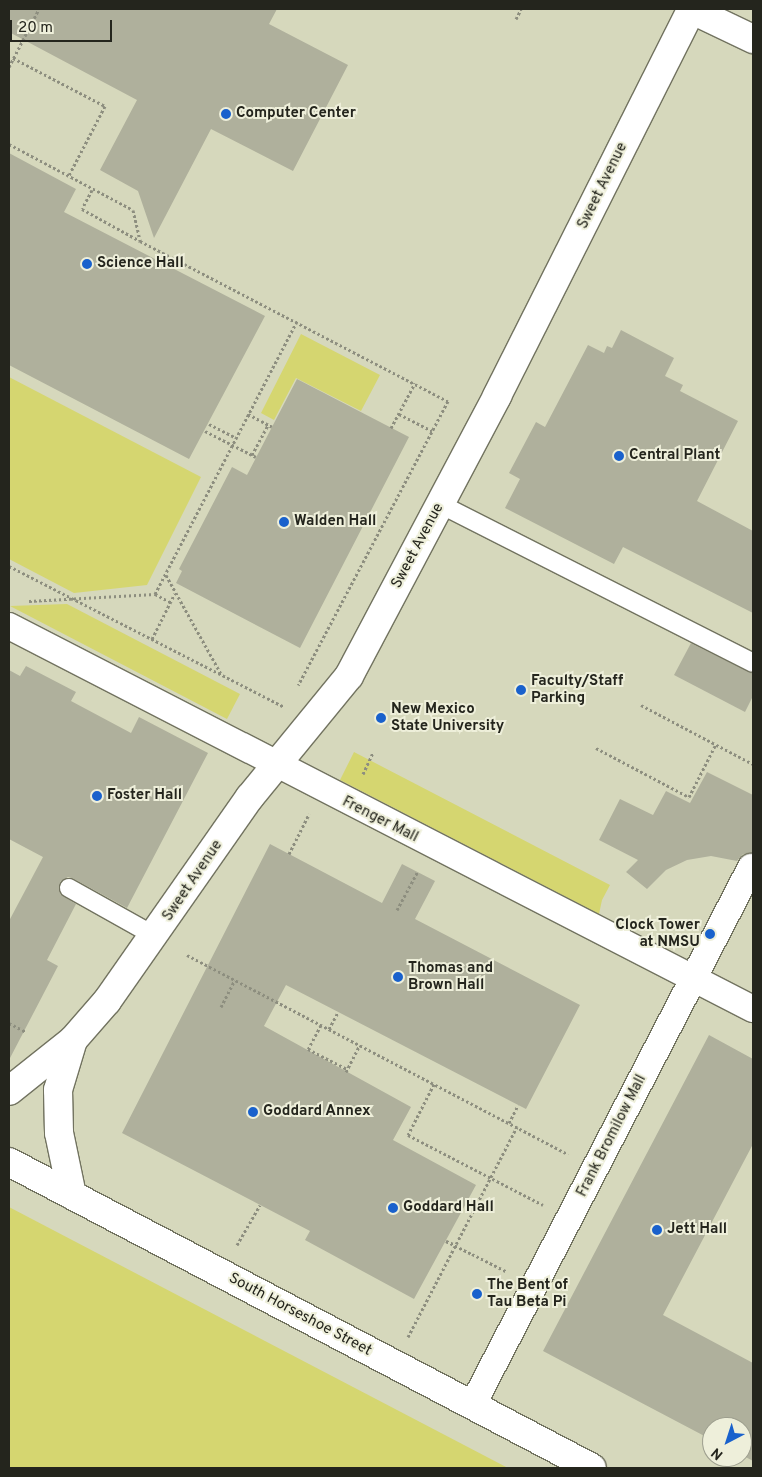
<!DOCTYPE html>
<style>
body{margin:0}
#map{position:relative;width:762px;height:1477px;overflow:hidden;background:#e1e2cd;font-family:Overpass,sans-serif}
div>[style]{position:absolute}
.built>*{inset:0;background:#d6d8bc}
.green>*{inset:0;background:#d5d670}
.building>*{inset:0;background:#afb09c}
.path>*{height:3px;margin-top:-1.5px;transform-origin:0;background:repeating-linear-gradient(90deg,#8d8e7f 0 2.5px,transparent 0 5px)}
.roads{filter:drop-shadow(1px 0 #727360) drop-shadow(-1px 0 #727360) drop-shadow(0 1px #727360) drop-shadow(0 -1px #727360)}
.service>*{height:18px;margin:-9px;padding:0 9px;transform-origin:9px;border-radius:9px;background:#fff}
.pedestrian>*{height:26px;margin:-13px;padding:0 13px;transform-origin:13px;border-radius:13px;background:#fff}
.minor>*{height:28px;margin:-14px;padding:0 14px;transform-origin:14px;border-radius:14px;background:#fff}
.tertiary>*{height:28px;margin:-14px;padding:0 14px;transform-origin:14px;border-radius:14px;background:#fff}
.path-bridge>*{height:3px;margin-top:-1.5px;transform-origin:0;background:repeating-linear-gradient(90deg,#8d8e7f 0 2.5px,transparent 0 5px)}
.dots>*{width:14px;height:14px;translate:-50% -50%;box-sizing:border-box;border:2px solid #eeefda;border-radius:50%}
span{translate:-50% -50%;white-space:nowrap;text-align:center;line-height:1.15;-webkit-text-stroke:4px #eeefda;paint-order:stroke}
.poi-label{font-size:15px;color:#24251d;font-weight:700}
.left{translate:0 -50%;text-align:left}
.right{translate:-100% -50%;text-align:right}
.street-label{font-size:15px;color:#24251d}
.frame{position:absolute;inset:0;border:10px solid #24251d;pointer-events:none}
.north{position:absolute;left:702px;top:1417px;width:50px;height:50px;box-sizing:border-box;background:#eeefda;border:1px solid #9d9e8e;border-radius:50%;rotate:220deg;font-size:14px;font-weight:700;line-height:20px;text-align:center;color:#24251d}
.north::after{content:'';display:block;margin:auto;width:18px;height:22px;background:#1961cc;clip-path:polygon(50% 0,100% 100%,50% 72%,0 100%)}
.scale{position:absolute;left:10px;top:20px;width:102px;height:22px;box-sizing:border-box;border:2px solid #24251d;border-top:0;padding-left:6px;font-size:15px;line-height:18px;white-space:nowrap;color:#24251d;-webkit-text-stroke:4px #eeefda;paint-order:stroke}
</style>
<div id="map">
<div class="built">
<div style="clip-path:polygon(evenodd,9px 9px,753px 9px,753px 1468px,9px 1468px,9px 9px,712px 1427px,742px 1427px,742px 1457px,712px 1457px,712px 1427px)"></div>
</div>
<div class="green">
<div style="clip-path:polygon(301px 334px,380px 375px,361px 411px,296px 378px,274px 420px,261px 413px)"></div>
<div style="clip-path:polygon(9px 377px,201px 477px,147px 585px,74px 593px,9px 559px)"></div>
<div style="clip-path:polygon(67px 604px,240px 694px,227px 719px,10px 606px)"></div>
<div style="clip-path:polygon(354px 752px,610px 885px,602px 900px,599px 914px,340px 780px)"></div>
<div style="clip-path:polygon(9px 1207px,508px 1468px,9px 1468px)"></div>
</div>
<div class="building">
<div style="clip-path:polygon(9px 9px,277px 9px,269px 24px,348px 65px,293px 171px,211px 129px,154px 238px,138px 191px,100px 170px,137px 100px,9px 32px)"></div>
<div style="clip-path:polygon(9px 153px,76px 189px,64px 212px,265px 316px,189px 459px,9px 365px)"></div>
<div style="clip-path:polygon(621px 330px,674px 358px,665px 376px,683px 385px,680px 391px,738px 421px,697px 501px,753px 531px,753px 613px,623px 547px,614px 564px,505px 508px,520px 479px,509px 473px,536px 422px,545px 427px,588px 345px,604px 353px,607px 346px,612px 348px)"></div>
<div style="clip-path:polygon(297px 379px,409px 437px,300px 648px,176px 583px,182px 571px,179px 569px,232px 467px,247px 475px)"></div>
<div style="clip-path:polygon(691px 643px,753px 674px,753px 696px,745px 712px,674px 675px)"></div>
<div style="clip-path:polygon(26px 666px,76px 692px,71px 701px,131px 733px,139px 717px,208px 753px,127px 908px,74px 879px,68px 877px,60px 882px,60px 894px,76px 904px,47px 960px,58px 966px,9px 1060px,9px 921px,43px 857px,9px 839px,9px 670px,20px 676px)"></div>
<div style="clip-path:polygon(707px 772px,753px 795px,753px 853px,743px 854px,737px 861px,711px 856px,687px 860px,666px 870px,647px 889px,626px 872px,638px 860px,599px 840px,620px 799px,653px 815px,666px 791px,690px 803px)"></div>
<div style="clip-path:polygon(270px 844px,382px 903px,402px 864px,435px 881px,415px 919px,580px 1005px,526px 1109px,286px 985px,264px 1026px,411px 1107px,393px 1140px,476px 1185px,414px 1299px,305px 1240px,310px 1231px,122px 1133px)"></div>
<div style="clip-path:polygon(709px 1035px,753px 1059px,753px 1144px,663px 1315px,753px 1363px,753px 1461px,742px 1455px,742px 1427px,712px 1427px,712px 1440px,543px 1351px)"></div>
</div>
<div class="path">
<div style="left:516px;top:19px;width:11px;rotate:-63deg"></div>
<div style="left:13px;top:58px;width:104px;rotate:27.6deg"></div>
<div style="left:105px;top:106px;width:80px;rotate:117.5deg"></div>
<div style="left:9px;top:67px;width:65px;rotate:-62.7deg"></div>
<div style="left:9px;top:144px;width:140px;rotate:28deg"></div>
<div style="left:133px;top:210px;width:32px;rotate:77deg"></div>
<div style="left:140px;top:241px;width:347px;rotate:27.5deg"></div>
<div style="left:448px;top:401px;width:321px;rotate:117.8deg"></div>
<div style="left:92px;top:190px;width:21px;rotate:118deg"></div>
<div style="left:82px;top:209px;width:66px;rotate:28.9deg"></div>
<div style="left:248px;top:414px;width:27px;rotate:28deg"></div>
<div style="left:399px;top:414px;width:37px;rotate:27deg"></div>
<div style="left:209px;top:424px;width:30px;rotate:27deg"></div>
<div style="left:391px;top:428px;width:51px;rotate:-61.9deg"></div>
<div style="left:252px;top:455px;width:34px;rotate:-62deg"></div>
<div style="left:9px;top:566px;width:308px;rotate:27.1deg"></div>
<div style="left:166px;top:575px;width:113px;rotate:60.9deg"></div>
<div style="left:155px;top:594px;width:308px;rotate:-62.5deg"></div>
<div style="left:29px;top:601px;width:126px;rotate:-3.2deg"></div>
<div style="left:155px;top:594px;width:17px;rotate:28deg"></div>
<div style="left:152px;top:639px;width:51px;rotate:-63.4deg"></div>
<div style="left:641px;top:705px;width:127px;rotate:27.8deg"></div>
<div style="left:596px;top:748px;width:105px;rotate:27.8deg"></div>
<div style="left:689px;top:797px;width:59px;rotate:-63deg"></div>
<div style="left:363px;top:774px;width:23px;rotate:-65deg"></div>
<div style="left:289px;top:854px;width:45px;rotate:-63.4deg"></div>
<div style="left:397px;top:910px;width:44px;rotate:-61.7deg"></div>
<div style="left:187px;top:955px;width:430px;rotate:27.6deg"></div>
<div style="left:221px;top:1007px;width:30px;rotate:-63deg"></div>
<div style="left:9px;top:1023px;width:19px;rotate:28deg"></div>
<div style="left:321px;top:1025px;width:27px;rotate:118deg"></div>
<div style="left:308px;top:1049px;width:44px;rotate:27.1deg"></div>
<div style="left:329px;top:1029px;width:19px;rotate:-62deg"></div>
<div style="left:346px;top:1072px;width:30px;rotate:-63deg"></div>
<div style="left:434px;top:1084px;width:57px;rotate:117deg"></div>
<div style="left:408px;top:1135px;width:152px;rotate:27.4deg"></div>
<div style="left:509px;top:1123px;width:20px;rotate:-63deg"></div>
<div style="left:446px;top:1241px;width:11px;rotate:22deg"></div>
<div style="left:237px;top:1245px;width:46px;rotate:-60.1deg"></div>
<div style="left:472px;top:1254px;width:39px;rotate:27deg"></div>
<div style="left:408px;top:1337px;width:237px;rotate:-62.6deg"></div>
</div>
<div class="roads">
<div class="service">
<div style="left:440px;top:504px;width:351px;rotate:26.9deg"></div>
<div style="left:69px;top:888px;width:98px;rotate:29.2deg"></div>
</div>
<div class="pedestrian">
<div style="left:9px;top:626px;width:837px;rotate:27.24deg"></div>
<div style="left:472px;top:1406px;width:607px;rotate:-62.63deg"></div>
</div>
<div class="minor">
<div style="left:9px;top:1091px;width:82px;rotate:-38.6deg"></div>
<div style="left:73px;top:1040px;width:52px;rotate:-48.9deg"></div>
<div style="left:107px;top:1001px;width:249px;rotate:-55deg"></div>
<div style="left:250px;top:797px;width:156px;rotate:-50.7deg"></div>
<div style="left:349px;top:676px;width:317px;rotate:-62.1deg"></div>
<div style="left:497px;top:396px;width:433px;rotate:-63.3deg"></div>
<div style="left:9px;top:1162px;width:658px;rotate:27.69deg"></div>
<div style="left:72px;top:1195px;width:63px;rotate:-101.8deg"></div>
<div style="left:59px;top:1133px;width:43px;rotate:-91.3deg"></div>
<div style="left:58px;top:1090px;width:52px;rotate:-73.3deg"></div>
</div>
<div class="tertiary">
<div style="left:690px;top:9px;width:70px;rotate:25.5deg"></div>
</div>
</div>
<div class="path-bridge">
<div style="left:205px;top:431px;width:57px;rotate:27deg"></div>
<div style="left:446px;top:1241px;width:29px;rotate:27deg"></div>
</div>
<div class="dots">
<div style="left:226px;top:114px;background:#1961cc"></div>
<div style="left:87px;top:264px;background:#1961cc"></div>
<div style="left:619px;top:456px;background:#1961cc"></div>
<div style="left:284px;top:522px;background:#1961cc"></div>
<div style="left:521px;top:690px;background:#1961cc"></div>
<div style="left:381px;top:718px;background:#1961cc"></div>
<div style="left:97px;top:796px;background:#1961cc"></div>
<div style="left:710px;top:934px;background:#1961cc"></div>
<div style="left:398px;top:977px;background:#1961cc"></div>
<div style="left:253px;top:1112px;background:#1961cc"></div>
<div style="left:393px;top:1208px;background:#1961cc"></div>
<div style="left:657px;top:1230px;background:#1961cc"></div>
<div style="left:477px;top:1294px;background:#1961cc"></div>
</div>
<div class="poi-label">
<span class="left" style="left:236px;top:114px">Computer Center</span>
<span class="left" style="left:97px;top:264px">Science Hall</span>
<span class="left" style="left:629px;top:456px">Central Plant</span>
<span class="left" style="left:294px;top:522px">Walden Hall</span>
<span class="left" style="left:531px;top:690px">Faculty/Staff<br>Parking</span>
<span class="left" style="left:391px;top:718px">New Mexico<br>State University</span>
<span class="left" style="left:107px;top:796px">Foster Hall</span>
<span class="right" style="left:700px;top:934px">Clock Tower<br>at NMSU</span>
<span class="left" style="left:408px;top:977px">Thomas and<br>Brown Hall</span>
<span class="left" style="left:263px;top:1112px">Goddard Annex</span>
<span class="left" style="left:403px;top:1208px">Goddard Hall</span>
<span class="left" style="left:667px;top:1230px">Jett Hall</span>
<span class="left" style="left:487px;top:1294px">The Bent of<br>Tau Beta Pi</span>
</div>
<div class="street-label">
<span style="left:603px;top:186px;rotate:-64deg">Sweet Avenue</span>
<span style="left:418px;top:546px;rotate:-62deg">Sweet Avenue</span>
<span style="left:380px;top:820px;rotate:27deg">Frenger Mall</span>
<span style="left:193px;top:881px;rotate:-56deg">Sweet Avenue</span>
<span style="left:612px;top:1136px;rotate:-63deg">Frank Bromilow Mall</span>
<span style="left:300px;top:1315px;rotate:28deg">South Horseshoe Street</span>
</div>
<div class="frame"></div>
<div class="north">N</div>
<div class="scale">20 m</div>
</div>
